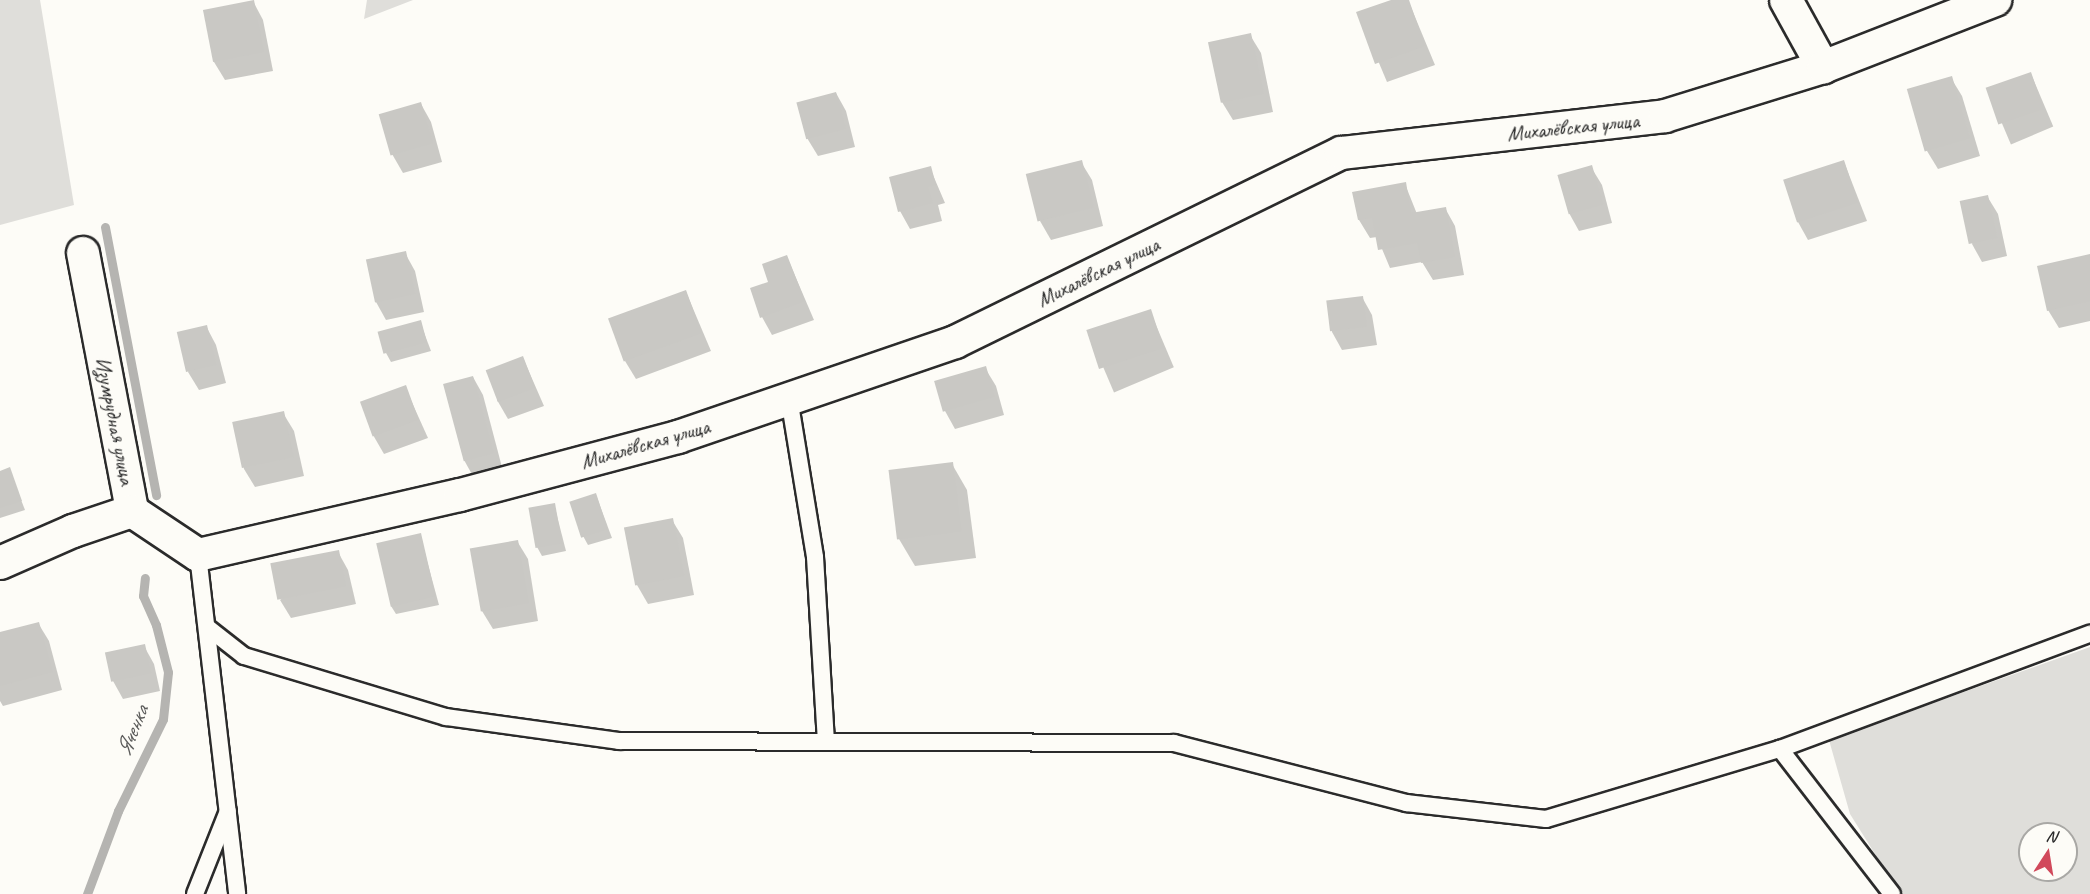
<!DOCTYPE html>
<meta charset="utf-8">
<style>
body{margin:0}
#map{position:relative;width:2090px;height:894px;overflow:hidden;background:#fdfcf7;font-family:Caveat,sans-serif}
div>[style]{position:absolute}
.green>*{inset:0;background:#dfdeda}
.shadow>*{inset:0;background:#0003;transform-origin:0 0}
.stream>*{height:9px;margin:-4.5px;padding:0 4.5px;transform-origin:4.5px;border-radius:4.5px;background:#b5b4b1}
.building>*{inset:0;background:#c9c8c4;transform-origin:0 0}
.roads{filter:drop-shadow(2px 0 #2b2b2b) drop-shadow(-2px 0 #2b2b2b) drop-shadow(0 2px #2b2b2b) drop-shadow(0 -2px #2b2b2b)}
.lane>*{height:16px;margin:-8px;padding:0 8px;transform-origin:8px;border-radius:8px;background:#fdfcf7}
.street>*{height:32px;margin:-16px;padding:0 16px;transform-origin:16px;border-radius:16px;background:#fdfcf7}
span{translate:-50% -50%;white-space:nowrap;text-align:center;line-height:1.15;-webkit-text-stroke:4.5px #fdfcf7;paint-order:stroke}
.street-label{font-size:21px;color:#2b2b2b}
.water-label{font-size:22px;color:#5b5b5a;font-style:italic}
.north{position:absolute;left:2018px;top:822px;width:60px;height:60px;box-sizing:border-box;background:#fdfcf7;border:2px solid #a9a8a5;border-radius:50%;rotate:12deg;font-size:16px;font-weight:700;line-height:24px;text-align:center;color:#2b2b2b}
.north::after{content:'';display:block;margin:auto;width:21px;height:27px;background:#d1495b;clip-path:polygon(50% 0,100% 100%,50% 72%,0 100%)}
</style>
<div id="map">
<div class="green">
<div style="clip-path:polygon(0 0,40px 0,74px 205px,0 225px)"></div>
<div style="clip-path:polygon(367px 0,413px 0,364px 19px)"></div>
<div style="clip-path:polygon(evenodd,2090px 647px,2090px 894px,1900px 894px,1850px 814px,1829px 740px,2090px 647px,2030px 834px,2066px 834px,2066px 870px,2030px 870px,2030px 834px)"></div>
</div>
<div class="shadow">
<div style="clip-path:polygon(1395px 0,1408px 0,1435px 65px,1387px 82px,1358px 13px)"></div>
<div style="clip-path:polygon(253px 1px,263px 20px,273px 71px,225px 80px,214px 62px,204px 11px)"></div>
<div style="clip-path:polygon(1250px 35px,1261px 53px,1273px 112px,1233px 120px,1222px 102px,1210px 43px)"></div>
<div style="left:2031px;top:74px;width:57px;height:46px;rotate:67deg"></div>
<div style="clip-path:polygon(1951px 78px,1962px 96px,1980px 156px,1938px 169px,1927px 151px)"></div>
<div style="clip-path:polygon(836px 93px,846px 111px,855px 147px,818px 156px,807px 138px)"></div>
<div style="clip-path:polygon(421px 104px,431px 122px,442px 162px,403px 173px,392px 154px)"></div>
<div style="clip-path:polygon(1081px 162px,1092px 180px,1103px 226px,1051px 240px,1040px 221px)"></div>
<div style="clip-path:polygon(1844px 162px,1867px 221px,1808px 240px,1798px 222px)"></div>
<div style="clip-path:polygon(1591px 167px,1602px 185px,1612px 223px,1579px 231px,1569px 213px)"></div>
<div style="clip-path:polygon(930px 168px,945px 203px,938px 205px,942px 221px,910px 229px,900px 211px)"></div>
<div style="clip-path:polygon(1405px 184px,1417px 214px,1445px 208px,1455px 226px,1464px 275px,1433px 280px,1422px 262px,1390px 268px,1377px 237px,1370px 238px,1359px 220px,1354px 193px)"></div>
<div style="clip-path:polygon(1987px 196px,1998px 214px,2007px 256px,1982px 262px,1972px 244px)"></div>
<div style="clip-path:polygon(405px 253px,415px 271px,424px 312px,386px 320px,376px 302px,367px 261px)"></div>
<div style="clip-path:polygon(2090px 255px,2090px 321px,2059px 328px,2048px 310px)"></div>
<div style="clip-path:polygon(787px 257px,814px 320px,772px 335px,762px 317px,770px 282px)"></div>
<div style="clip-path:polygon(686px 292px,711px 351px,636px 379px,625px 361px)"></div>
<div style="clip-path:polygon(1362px 297px,1372px 315px,1377px 345px,1342px 350px,1332px 332px,1328px 302px)"></div>
<div style="left:1150px;top:311px;width:61px;height:65px;rotate:67deg"></div>
<div style="clip-path:polygon(420px 322px,431px 351px,391px 362px,386px 353px)"></div>
<div style="clip-path:polygon(206px 326px,216px 345px,226px 383px,199px 390px,188px 372px)"></div>
<div style="clip-path:polygon(523px 358px,544px 406px,508px 419px,497px 400px)"></div>
<div style="clip-path:polygon(985px 368px,996px 386px,1004px 415px,955px 429px,945px 411px)"></div>
<div style="clip-path:polygon(473px 377px,483px 395px,503px 471px,474px 478px,464px 460px)"></div>
<div style="clip-path:polygon(405px 387px,428px 438px,384px 454px,373px 435px)"></div>
<div style="clip-path:polygon(283px 413px,294px 431px,304px 476px,255px 487px,244px 469px,234px 424px)"></div>
<div style="clip-path:polygon(952px 464px,967px 490px,976px 558px,915px 566px,899px 539px)"></div>
<div style="clip-path:polygon(9px 469px,25px 510px,0 518px,0 472px)"></div>
<div style="clip-path:polygon(596px 495px,612px 538px,588px 545px,583px 536px)"></div>
<div style="clip-path:polygon(554px 504px,566px 551px,542px 556px,537px 547px)"></div>
<div style="clip-path:polygon(672px 520px,683px 538px,694px 595px,648px 604px,637px 585px)"></div>
<div style="clip-path:polygon(420px 535px,439px 605px,396px 614px,391px 606px)"></div>
<div style="clip-path:polygon(517px 541px,528px 559px,538px 621px,493px 629px,482px 611px)"></div>
<div style="clip-path:polygon(338px 552px,348px 570px,356px 604px,291px 618px,280px 600px)"></div>
<div style="clip-path:polygon(38px 623px,49px 641px,62px 690px,3px 706px,0 701px,0 634px)"></div>
<div style="clip-path:polygon(144px 646px,154px 664px,160px 691px,123px 699px,113px 681px)"></div>
</div>
<div class="stream">
<div style="left:105px;top:227px;width:273px;rotate:79.2deg"></div>
<div style="left:87px;top:894px;width:89px;rotate:-69.5deg"></div>
<div style="left:118px;top:811px;width:102px;rotate:-63.9deg"></div>
<div style="left:163px;top:719px;width:47px;rotate:-83.9deg"></div>
<div style="left:168px;top:672px;width:49px;rotate:-104.3deg"></div>
<div style="left:156px;top:625px;width:32px;rotate:-114deg"></div>
<div style="left:143px;top:596px;width:18px;rotate:-84deg"></div>
</div>
<div class="building">
<div style="left:254px;top:0;width:53px;height:52px;rotate:79deg"></div>
<div style="clip-path:polygon(1391px 0,1409px 0,1425px 46px,1375px 64px,1356px 12px)"></div>
<div style="left:1251px;top:33px;width:62px;height:44px;rotate:78deg"></div>
<div style="left:2031px;top:72px;width:39px;height:48px;rotate:71deg"></div>
<div style="left:1952px;top:76px;width:65px;height:47px;rotate:74deg"></div>
<div style="left:836px;top:92px;width:38px;height:41px;rotate:75deg"></div>
<div style="left:421px;top:102px;width:43px;height:44px;rotate:74deg"></div>
<div style="left:1082px;top:160px;width:49px;height:58px;rotate:76deg"></div>
<div style="left:1844px;top:160px;width:45px;height:64px;rotate:72deg"></div>
<div style="left:1592px;top:165px;width:41px;height:36px;rotate:74deg"></div>
<div style="clip-path:polygon(931px 166px,936px 185px,928px 187px,933px 203px,898px 212px,889px 177px)"></div>
<div style="clip-path:polygon(1406px 182px,1411px 213px,1446px 207px,1455px 257px,1421px 263px,1417px 243px,1378px 250px,1372px 218px,1358px 220px,1352px 192px)"></div>
<div style="left:1988px;top:195px;width:44px;height:29px;rotate:78deg"></div>
<div style="left:406px;top:251px;width:44px;height:41px;rotate:78deg"></div>
<div style="clip-path:polygon(2090px 254px,2090px 301px,2047px 311px,2037px 266px)"></div>
<div style="clip-path:polygon(787px 255px,805px 301px,760px 318px,750px 288px,768px 282px,762px 264px)"></div>
<div style="left:686px;top:290px;width:46px;height:83px;rotate:70deg"></div>
<div style="left:1363px;top:296px;width:31px;height:37px;rotate:83deg"></div>
<div style="left:1151px;top:309px;width:41px;height:68px;rotate:72deg"></div>
<div style="left:421px;top:320px;width:23px;height:45px;rotate:75deg"></div>
<div style="left:207px;top:325px;width:41px;height:31px;rotate:77deg"></div>
<div style="left:523px;top:356px;width:34px;height:40px;rotate:69deg"></div>
<div style="left:986px;top:366px;width:32px;height:54px;rotate:74deg"></div>
<div style="left:473px;top:376px;width:80px;height:31px;rotate:75deg"></div>
<div style="left:406px;top:385px;width:37px;height:49px;rotate:70deg"></div>
<div style="left:284px;top:411px;width:47px;height:53px;rotate:78deg"></div>
<div style="left:953px;top:462px;width:70px;height:65px;rotate:83deg"></div>
<div style="clip-path:polygon(10px 467px,22px 501px,0 508px,0 471px)"></div>
<div style="left:596px;top:493px;width:38px;height:28px;rotate:72deg"></div>
<div style="left:555px;top:503px;width:41px;height:27px;rotate:80deg"></div>
<div style="left:673px;top:518px;width:59px;height:50px;rotate:79deg"></div>
<div style="left:421px;top:533px;width:65px;height:46px;rotate:77deg"></div>
<div style="left:518px;top:540px;width:64px;height:49px;rotate:80deg"></div>
<div style="left:339px;top:550px;width:37px;height:70px;rotate:79deg"></div>
<div style="clip-path:polygon(39px 622px,53px 672px,0 686px,0 632px)"></div>
<div style="left:145px;top:644px;width:30px;height:41px;rotate:78deg"></div>
</div>
<div class="roads">
<div class="lane">
<div style="left:789px;top:398px;width:161px;rotate:80.7deg"></div>
<div style="left:815px;top:557px;width:184px;rotate:86.6deg"></div>
<div style="left:198px;top:555px;width:341px;rotate:83.4deg"></div>
<div style="left:207px;top:627px;width:47px;rotate:38.1deg"></div>
<div style="left:244px;top:656px;width:211px;rotate:16.8deg"></div>
<div style="left:446px;top:717px;width:175px;rotate:7.9deg"></div>
<div style="left:619px;top:741px;width:555px;rotate:0.21deg"></div>
<div style="left:1174px;top:743px;width:240px;rotate:14.5deg"></div>
<div style="left:1406px;top:803px;width:141px;rotate:6.5deg"></div>
<div style="left:1546px;top:819px;width:244px;rotate:-16.7deg"></div>
<div style="left:1780px;top:749px;width:183px;rotate:52.3deg"></div>
<div style="left:1780px;top:749px;width:331px;rotate:-20.4deg"></div>
<div style="left:195px;top:894px;width:89px;rotate:-68.3deg"></div>
</div>
<div class="street">
<div style="left:1786px;top:0;width:77px;rotate:61.1deg"></div>
<div style="left:83px;top:253px;width:263px;rotate:79.2deg"></div>
<div style="left:132px;top:511px;width:79px;rotate:33.7deg"></div>
<div style="left:198px;top:555px;width:269px;rotate:-12.9deg"></div>
<div style="left:460px;top:495px;width:226px;rotate:-14.9deg"></div>
<div style="left:678px;top:437px;width:293px;rotate:-18.9deg"></div>
<div style="left:955px;top:342px;width:430px;rotate:-26.1deg"></div>
<div style="left:1341px;top:153px;width:326px;rotate:-6.5deg"></div>
<div style="left:1665px;top:116px;width:165px;rotate:-17.2deg"></div>
<div style="left:1823px;top:67px;width:185px;rotate:-21.3deg"></div>
<div style="left:0;top:563px;width:80px;rotate:-23.7deg"></div>
<div style="left:73px;top:531px;width:62px;rotate:-18.7deg"></div>
</div>
</div>
<div class="street-label">
<span style="left:1573px;top:127px;rotate:-6deg">Михалёвская улица</span>
<span style="left:1098px;top:272px;rotate:-26deg">Михалёвская улица</span>
<span style="left:115px;top:421px;rotate:79deg">Изумрудная улица</span>
<span style="left:645px;top:444px;rotate:-16deg">Михалёвская улица</span>
</div>
<div class="water-label">
<span style="left:133px;top:731px;rotate:-68deg">Яченка</span>
</div>
<div class="north">N</div>
</div>
